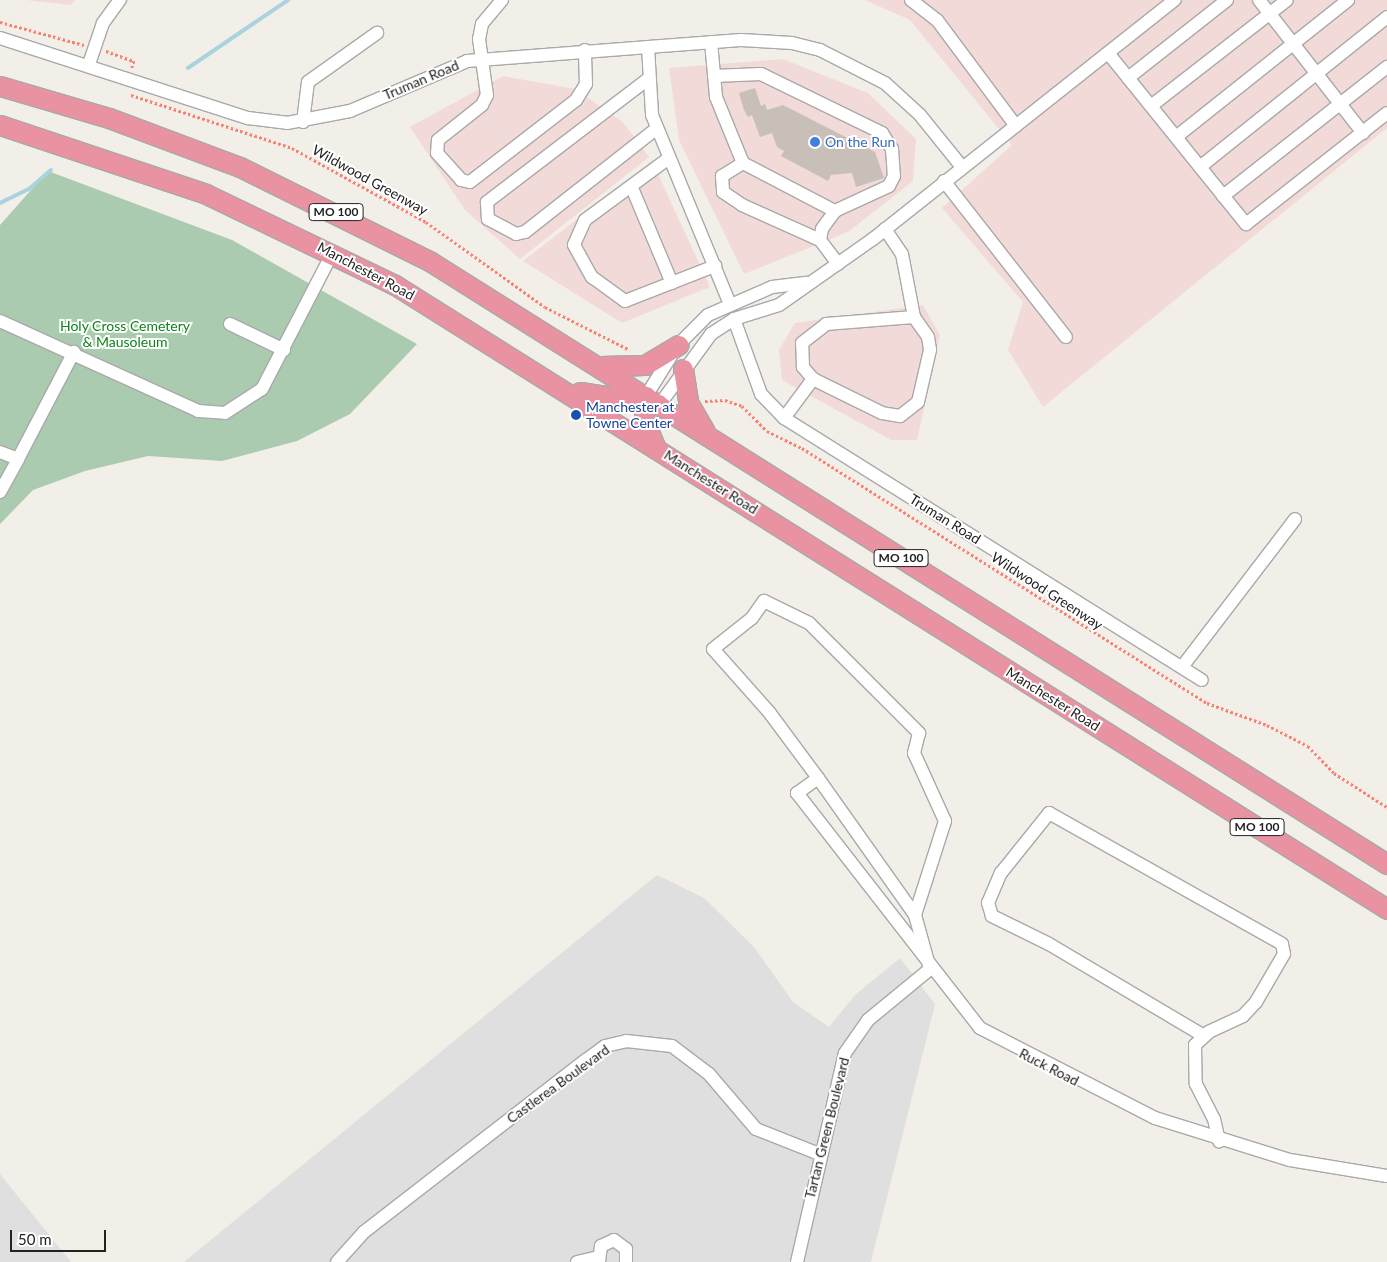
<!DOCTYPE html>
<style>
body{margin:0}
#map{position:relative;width:1387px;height:1262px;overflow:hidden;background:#f2efe9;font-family:Lato,sans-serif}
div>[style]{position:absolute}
.residential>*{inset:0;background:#e0dfdf}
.commercial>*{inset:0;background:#f2dad9}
.cemetery>*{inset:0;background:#aacbaf}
.stream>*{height:4px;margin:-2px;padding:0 2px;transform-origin:2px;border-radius:2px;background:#aad3df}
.building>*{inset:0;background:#c7bfb8}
.path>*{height:2.5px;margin-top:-1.25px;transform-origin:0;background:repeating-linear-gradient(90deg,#fa8072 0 2.5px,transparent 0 5px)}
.roads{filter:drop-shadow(1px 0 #a9a9a9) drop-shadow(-1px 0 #a9a9a9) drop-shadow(0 1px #a9a9a9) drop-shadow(0 -1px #a9a9a9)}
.minor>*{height:12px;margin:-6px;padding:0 6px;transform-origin:6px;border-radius:6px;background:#fff}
.highway>*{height:19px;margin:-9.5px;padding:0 9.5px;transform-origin:9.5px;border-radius:9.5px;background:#e892a2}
.dots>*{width:14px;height:14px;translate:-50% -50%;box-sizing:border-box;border:2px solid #fff;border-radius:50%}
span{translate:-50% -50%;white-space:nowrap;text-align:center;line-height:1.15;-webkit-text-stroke:4px #fff;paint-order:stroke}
.shield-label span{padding:1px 4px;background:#fff;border:1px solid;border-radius:4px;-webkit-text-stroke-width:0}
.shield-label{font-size:12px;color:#222;font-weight:700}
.street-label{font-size:14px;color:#222}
.shop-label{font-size:14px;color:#366cbe}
.left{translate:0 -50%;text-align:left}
.park-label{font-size:14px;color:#0c8416}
.transit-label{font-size:14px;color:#164399}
.scale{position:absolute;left:10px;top:1230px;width:96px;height:22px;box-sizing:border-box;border:2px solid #222;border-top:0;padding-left:6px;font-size:15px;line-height:18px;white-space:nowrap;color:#222;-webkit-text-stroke:4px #fff;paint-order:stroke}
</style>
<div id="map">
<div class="residential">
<div style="clip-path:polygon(657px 875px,704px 898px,754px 947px,793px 1002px,829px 1027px,855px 995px,900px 958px,935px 1004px,871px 1262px,184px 1262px)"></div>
<div style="clip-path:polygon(0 1174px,71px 1262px,0 1262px)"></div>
</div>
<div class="commercial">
<div style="clip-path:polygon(26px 0,75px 0,71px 5px)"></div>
<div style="clip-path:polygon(865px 0,1387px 0,1387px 128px,1043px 407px,1008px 350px,1023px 302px,942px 208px,1012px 145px,910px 20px)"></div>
<div style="clip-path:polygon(783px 59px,868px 93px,916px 139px,913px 181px,848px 232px,744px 274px,679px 140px,669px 68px)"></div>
<div style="clip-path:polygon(503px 76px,575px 89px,623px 122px,649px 157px,520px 259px,465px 210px,410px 127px)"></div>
<div style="clip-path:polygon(652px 161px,710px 287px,622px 323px,523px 261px)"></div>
<div style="clip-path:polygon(923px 305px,940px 335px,917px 440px,891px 440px,782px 380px,779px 350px,795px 323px)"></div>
</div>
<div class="cemetery">
<div style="clip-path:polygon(48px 171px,232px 240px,417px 344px,350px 414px,297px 441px,222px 461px,148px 456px,85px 471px,33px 490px,0 524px,0 225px)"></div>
</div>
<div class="stream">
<div style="left:188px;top:68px;width:121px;rotate:-34.2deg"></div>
<div style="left:0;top:203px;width:32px;rotate:-26deg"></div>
<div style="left:29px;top:189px;width:29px;rotate:-41deg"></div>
</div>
<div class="building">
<div style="clip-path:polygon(755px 88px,761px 106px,765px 104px,767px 110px,783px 105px,875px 152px,884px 178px,856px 187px,852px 173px,831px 175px,828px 181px,781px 156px,784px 151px,777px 147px,772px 133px,760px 137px,752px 115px,748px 117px,744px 110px,739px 93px)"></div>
</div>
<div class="path">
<div style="left:0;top:22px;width:87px;rotate:15.3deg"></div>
<div style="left:106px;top:51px;width:30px;rotate:20deg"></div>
<div style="left:134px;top:61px;width:7px;rotate:106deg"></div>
<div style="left:131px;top:95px;width:169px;rotate:18.2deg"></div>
<div style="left:292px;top:148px;width:153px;rotate:28.9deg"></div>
<div style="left:426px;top:222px;width:146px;rotate:35.5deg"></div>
<div style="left:545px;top:307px;width:95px;rotate:26.8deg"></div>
<div style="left:705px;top:401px;width:20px;rotate:-3deg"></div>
<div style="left:725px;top:400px;width:18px;rotate:19deg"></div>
<div style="left:742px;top:406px;width:35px;rotate:45deg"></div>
<div style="left:767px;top:431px;width:39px;rotate:26deg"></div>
<div style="left:802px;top:448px;width:479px;rotate:32.2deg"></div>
<div style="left:1207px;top:703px;width:64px;rotate:20.1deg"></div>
<div style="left:1267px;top:725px;width:46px;rotate:27.1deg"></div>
<div style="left:1308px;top:746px;width:37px;rotate:46deg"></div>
<div style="left:1334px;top:773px;width:63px;rotate:32.7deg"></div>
</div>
<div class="roads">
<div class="minor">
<div style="left:502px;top:0;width:31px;rotate:130deg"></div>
<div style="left:482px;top:24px;width:15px;rotate:101deg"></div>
<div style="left:479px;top:39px;width:57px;rotate:81.9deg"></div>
<div style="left:487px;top:95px;width:11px;rotate:117deg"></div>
<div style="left:482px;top:105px;width:56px;rotate:141.5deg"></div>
<div style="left:438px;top:140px;width:13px;rotate:94deg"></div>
<div style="left:437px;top:153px;width:36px;rotate:48deg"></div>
<div style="left:461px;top:180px;width:9px;rotate:13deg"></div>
<div style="left:470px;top:182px;width:134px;rotate:-37.7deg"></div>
<div style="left:576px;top:100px;width:19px;rotate:-58deg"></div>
<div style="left:586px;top:84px;width:34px;rotate:-92deg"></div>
<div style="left:911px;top:0;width:33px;rotate:38deg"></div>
<div style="left:937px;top:20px;width:132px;rotate:53.3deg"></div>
<div style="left:1259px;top:0;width:169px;rotate:52deg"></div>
<div style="left:0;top:38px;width:261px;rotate:17.9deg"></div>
<div style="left:248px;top:118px;width:39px;rotate:7deg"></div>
<div style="left:287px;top:123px;width:64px;rotate:-10.8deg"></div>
<div style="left:350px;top:111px;width:127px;rotate:-23.1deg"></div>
<div style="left:467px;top:61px;width:182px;rotate:-4.4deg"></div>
<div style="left:648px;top:47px;width:68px;rotate:86.6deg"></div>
<div style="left:652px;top:115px;width:202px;rotate:67.6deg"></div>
<div style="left:711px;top:42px;width:55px;rotate:84.8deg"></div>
<div style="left:716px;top:97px;width:71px;rotate:67.8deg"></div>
<div style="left:743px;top:163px;width:104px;rotate:27.6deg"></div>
<div style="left:648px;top:47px;width:93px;rotate:-4.3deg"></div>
<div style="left:741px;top:40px;width:51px;rotate:3.4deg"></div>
<div style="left:792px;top:43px;width:29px;rotate:14deg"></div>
<div style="left:820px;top:50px;width:73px;rotate:26.9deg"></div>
<div style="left:885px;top:83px;width:47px;rotate:42.4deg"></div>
<div style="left:920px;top:115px;width:67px;rotate:51.1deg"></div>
<div style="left:1108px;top:53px;width:220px;rotate:51.1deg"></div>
<div style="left:1246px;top:224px;width:179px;rotate:-38.2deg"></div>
<div style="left:89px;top:64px;width:43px;rotate:-71.1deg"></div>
<div style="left:103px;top:23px;width:29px;rotate:-54deg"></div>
<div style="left:714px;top:76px;width:47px;rotate:-2.4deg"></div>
<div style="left:761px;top:74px;width:135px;rotate:26deg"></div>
<div style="left:882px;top:133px;width:19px;rotate:58deg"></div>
<div style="left:892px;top:149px;width:27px;rotate:86deg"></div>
<div style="left:894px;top:176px;width:11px;rotate:117deg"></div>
<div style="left:889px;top:186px;width:60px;rotate:155.2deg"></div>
<div style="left:835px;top:211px;width:22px;rotate:126deg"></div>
<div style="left:822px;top:229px;width:11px;rotate:100deg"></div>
<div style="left:820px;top:240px;width:30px;rotate:53deg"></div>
<div style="left:1128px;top:78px;width:126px;rotate:-38.2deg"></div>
<div style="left:648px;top:79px;width:203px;rotate:142.6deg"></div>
<div style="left:487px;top:202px;width:17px;rotate:87deg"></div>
<div style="left:488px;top:219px;width:32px;rotate:28deg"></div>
<div style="left:516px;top:234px;width:9px;rotate:-13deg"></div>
<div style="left:525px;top:232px;width:168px;rotate:-38.2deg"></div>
<div style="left:1151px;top:106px;width:172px;rotate:-37.9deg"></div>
<div style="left:303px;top:122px;width:40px;rotate:-82.9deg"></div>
<div style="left:308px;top:82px;width:85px;rotate:-35.4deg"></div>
<div style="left:1176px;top:137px;width:220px;rotate:-38.5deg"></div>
<div style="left:669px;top:158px;width:104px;rotate:143.6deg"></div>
<div style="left:585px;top:220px;width:27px;rotate:114deg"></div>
<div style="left:574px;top:245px;width:37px;rotate:61deg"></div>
<div style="left:592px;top:277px;width:41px;rotate:36deg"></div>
<div style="left:625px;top:301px;width:97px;rotate:-21.3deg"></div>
<div style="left:743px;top:163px;width:25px;rotate:148deg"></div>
<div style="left:722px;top:176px;width:16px;rotate:86deg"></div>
<div style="left:723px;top:192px;width:23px;rotate:34deg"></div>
<div style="left:742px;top:205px;width:85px;rotate:24.2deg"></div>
<div style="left:1200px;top:167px;width:240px;rotate:-38.7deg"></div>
<div style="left:944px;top:181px;width:198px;rotate:52deg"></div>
<div style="left:632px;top:188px;width:103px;rotate:67.2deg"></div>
<div style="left:1223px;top:196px;width:209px;rotate:-38.2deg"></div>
<div style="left:885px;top:229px;width:30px;rotate:56deg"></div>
<div style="left:902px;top:254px;width:64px;rotate:79.2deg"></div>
<div style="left:914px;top:317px;width:24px;rotate:55deg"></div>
<div style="left:928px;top:337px;width:13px;rotate:81deg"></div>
<div style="left:930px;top:350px;width:53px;rotate:103deg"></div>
<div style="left:918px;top:402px;width:23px;rotate:142deg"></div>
<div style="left:900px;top:416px;width:18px;rotate:-171deg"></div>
<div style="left:882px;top:413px;width:77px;rotate:-153.8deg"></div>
<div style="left:813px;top:379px;width:16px;rotate:-130deg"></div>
<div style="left:803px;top:367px;width:24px;rotate:-92deg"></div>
<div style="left:802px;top:343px;width:31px;rotate:-38deg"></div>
<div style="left:826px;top:324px;width:88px;rotate:-4.5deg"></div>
<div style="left:734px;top:319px;width:80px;rotate:70.2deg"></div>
<div style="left:761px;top:394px;width:33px;rotate:46deg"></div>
<div style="left:784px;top:418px;width:493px;rotate:32.1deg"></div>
<div style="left:0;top:321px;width:217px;rotate:24.4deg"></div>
<div style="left:198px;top:411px;width:27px;rotate:4deg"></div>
<div style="left:225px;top:413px;width:44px;rotate:-33deg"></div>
<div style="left:262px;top:389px;width:154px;rotate:-62.6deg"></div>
<div style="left:230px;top:324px;width:60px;rotate:25.7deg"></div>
<div style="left:646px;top:396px;width:60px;rotate:-57.9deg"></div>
<div style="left:678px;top:345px;width:42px;rotate:-45deg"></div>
<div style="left:708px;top:315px;width:70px;rotate:-23.6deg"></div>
<div style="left:772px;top:287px;width:35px;rotate:-7deg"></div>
<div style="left:660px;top:404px;width:87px;rotate:-53.9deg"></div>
<div style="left:711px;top:334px;width:27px;rotate:-33deg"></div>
<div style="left:734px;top:319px;width:47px;rotate:-17.3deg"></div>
<div style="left:779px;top:305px;width:115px;rotate:-35.1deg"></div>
<div style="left:873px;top:239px;width:385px;rotate:-38.4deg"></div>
<div style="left:784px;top:418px;width:49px;rotate:-53.4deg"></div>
<div style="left:0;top:452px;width:19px;rotate:21deg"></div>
<div style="left:18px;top:459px;width:121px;rotate:-62.4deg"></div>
<div style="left:0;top:492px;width:38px;rotate:-61deg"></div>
<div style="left:1182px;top:667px;width:186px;rotate:-52.6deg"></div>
<div style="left:818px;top:778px;width:82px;rotate:-126.6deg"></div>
<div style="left:769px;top:712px;width:84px;rotate:-131.6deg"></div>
<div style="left:713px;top:649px;width:50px;rotate:-38.5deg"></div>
<div style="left:752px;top:618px;width:21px;rotate:-55deg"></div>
<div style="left:764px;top:601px;width:50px;rotate:26.1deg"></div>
<div style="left:809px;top:623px;width:156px;rotate:45deg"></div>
<div style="left:919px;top:733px;width:21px;rotate:104deg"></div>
<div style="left:914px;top:753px;width:75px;rotate:65.5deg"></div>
<div style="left:945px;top:821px;width:99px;rotate:107.7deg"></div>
<div style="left:915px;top:915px;width:168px;rotate:-125.3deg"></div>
<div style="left:818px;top:778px;width:26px;rotate:144deg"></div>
<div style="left:797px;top:793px;width:298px;rotate:52.1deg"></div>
<div style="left:980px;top:1028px;width:197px;rotate:27.2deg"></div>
<div style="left:1155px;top:1118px;width:141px;rotate:17.3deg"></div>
<div style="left:1290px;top:1160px;width:98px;rotate:9.4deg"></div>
<div style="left:1204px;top:1036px;width:180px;rotate:-149.3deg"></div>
<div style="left:1049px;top:944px;width:64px;rotate:-153.8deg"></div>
<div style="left:992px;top:916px;width:14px;rotate:-107deg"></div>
<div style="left:988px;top:903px;width:33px;rotate:-67deg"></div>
<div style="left:1001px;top:873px;width:77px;rotate:-51.3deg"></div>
<div style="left:1049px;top:813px;width:267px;rotate:29.3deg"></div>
<div style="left:1282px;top:944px;width:10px;rotate:79deg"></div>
<div style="left:1284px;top:954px;width:56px;rotate:120.3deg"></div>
<div style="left:1256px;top:1002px;width:19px;rotate:133deg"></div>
<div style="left:1243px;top:1016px;width:38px;rotate:155deg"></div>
<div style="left:1209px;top:1032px;width:19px;rotate:137deg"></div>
<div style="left:1195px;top:1045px;width:39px;rotate:89deg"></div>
<div style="left:1196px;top:1084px;width:39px;rotate:63deg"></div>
<div style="left:1214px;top:1119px;width:23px;rotate:77deg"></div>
<div style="left:337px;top:1262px;width:40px;rotate:-48deg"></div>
<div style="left:364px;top:1232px;width:281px;rotate:-37.8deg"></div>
<div style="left:586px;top:1060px;width:24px;rotate:-36deg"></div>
<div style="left:605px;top:1046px;width:22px;rotate:-13deg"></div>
<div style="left:626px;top:1041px;width:46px;rotate:6.2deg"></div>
<div style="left:672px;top:1046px;width:46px;rotate:37.1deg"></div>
<div style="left:709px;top:1074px;width:72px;rotate:49.5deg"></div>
<div style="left:756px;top:1129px;width:68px;rotate:21.6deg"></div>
<div style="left:577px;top:1262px;width:22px;rotate:-13deg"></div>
<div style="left:599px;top:1262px;width:16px;rotate:-83deg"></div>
<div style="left:601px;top:1246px;width:14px;rotate:-25deg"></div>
<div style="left:614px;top:1240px;width:15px;rotate:37deg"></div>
<div style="left:626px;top:1249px;width:13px;rotate:90deg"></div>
<div style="left:797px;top:1262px;width:214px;rotate:-77.1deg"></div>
<div style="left:845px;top:1053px;width:40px;rotate:-55.1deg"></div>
<div style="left:868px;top:1020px;width:80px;rotate:-39.4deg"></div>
<div style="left:930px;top:969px;width:56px;rotate:-105.5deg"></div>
</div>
<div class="highway">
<div style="left:0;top:86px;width:114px;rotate:16.4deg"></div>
<div style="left:109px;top:118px;width:140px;rotate:20.5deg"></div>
<div style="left:240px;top:167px;width:213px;rotate:26.4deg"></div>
<div style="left:431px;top:262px;width:1130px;rotate:32.2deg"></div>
<div style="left:0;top:125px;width:217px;rotate:18.5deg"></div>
<div style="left:206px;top:194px;width:210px;rotate:25.7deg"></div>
<div style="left:395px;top:285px;width:1172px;rotate:32.17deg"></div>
<div style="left:600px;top:366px;width:45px;rotate:-1.3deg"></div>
<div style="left:645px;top:365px;width:39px;rotate:-31deg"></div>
<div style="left:683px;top:369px;width:33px;rotate:81deg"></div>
<div style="left:688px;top:402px;width:34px;rotate:60deg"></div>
<div style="left:580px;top:392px;width:79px;rotate:8.7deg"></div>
<div style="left:646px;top:396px;width:24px;rotate:95deg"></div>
<div style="left:644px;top:420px;width:30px;rotate:67deg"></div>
</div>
</div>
<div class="dots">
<div style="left:815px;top:142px;background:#3f7fe0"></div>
<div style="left:576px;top:415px;background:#1a4fb4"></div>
</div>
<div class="shield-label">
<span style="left:336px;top:212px">MO 100</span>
<span style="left:901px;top:558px">MO 100</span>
<span style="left:1257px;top:827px">MO 100</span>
</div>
<div class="street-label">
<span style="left:421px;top:80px;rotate:-23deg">Truman Road</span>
<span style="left:370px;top:180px;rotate:29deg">Wildwood Greenway</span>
<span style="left:366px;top:271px;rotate:28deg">Manchester Road</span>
<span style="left:711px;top:482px;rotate:32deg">Manchester Road</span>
<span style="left:945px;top:519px;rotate:32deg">Truman Road</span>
<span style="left:1047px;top:591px;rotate:33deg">Wildwood Greenway</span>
<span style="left:1053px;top:699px;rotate:32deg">Manchester Road</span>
<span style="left:1049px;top:1067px;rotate:27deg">Ruck Road</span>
<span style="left:558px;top:1084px;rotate:-36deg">Castlerea Boulevard</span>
<span style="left:827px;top:1128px;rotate:-76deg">Tartan Green Boulevard</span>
</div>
<div class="shop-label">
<span class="left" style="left:825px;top:142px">On the Run</span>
</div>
<div class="park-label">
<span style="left:125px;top:334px">Holy Cross Cemetery<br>&amp; Mausoleum</span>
</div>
<div class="transit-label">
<span class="left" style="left:586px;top:415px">Manchester at<br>Towne Center</span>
</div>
<div class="scale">50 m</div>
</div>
